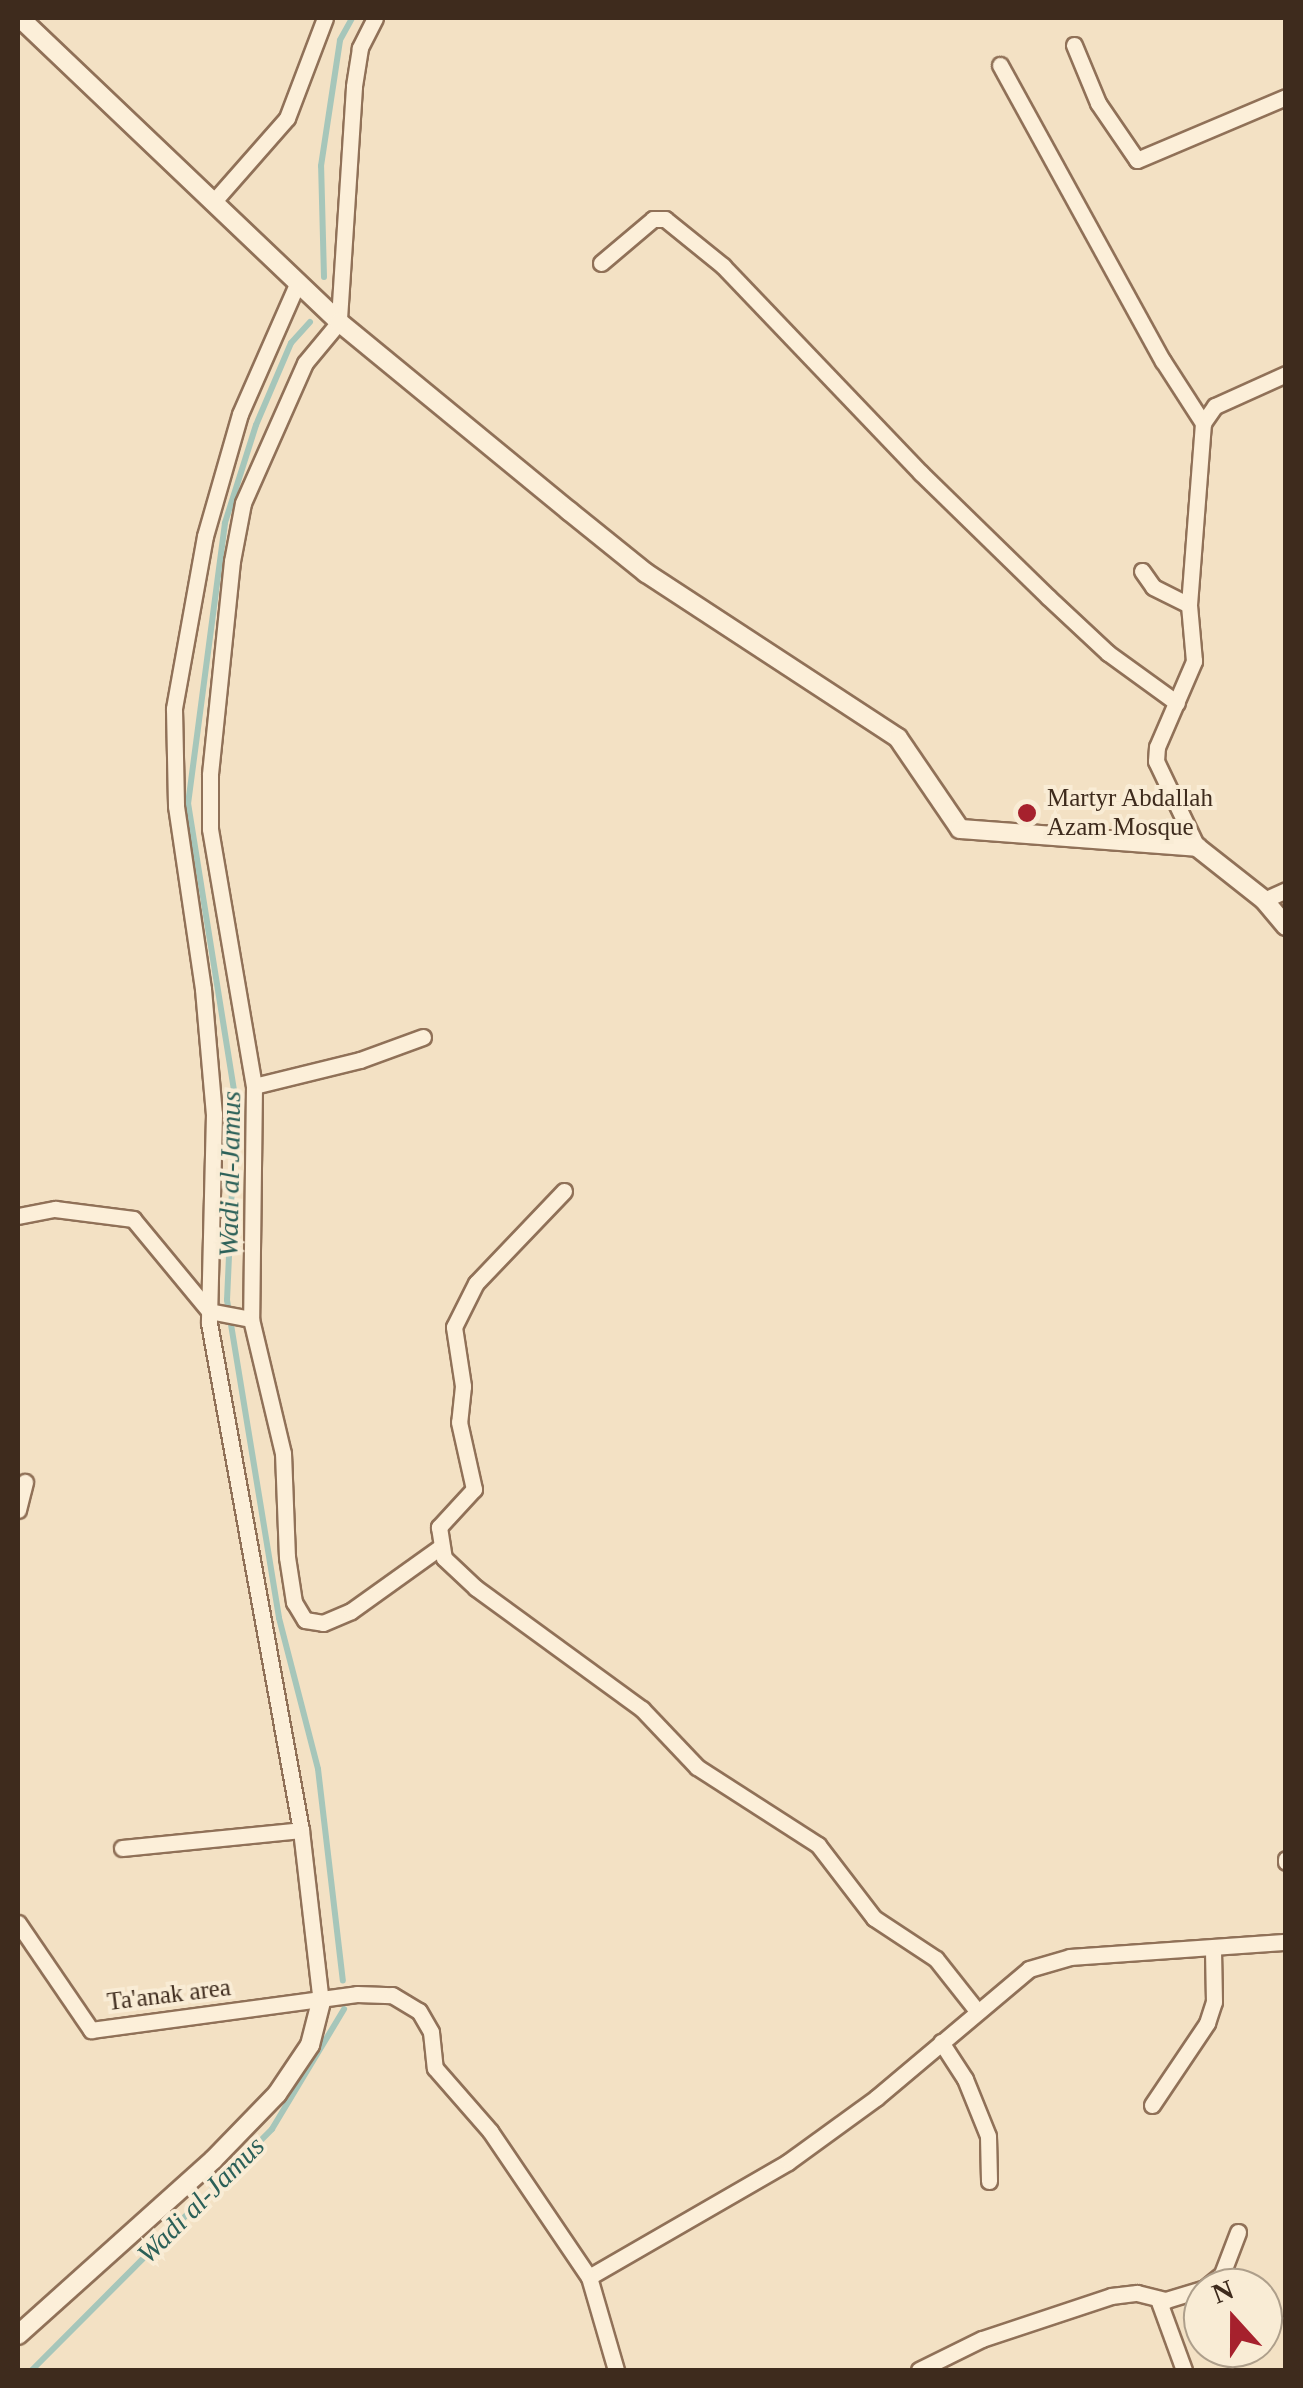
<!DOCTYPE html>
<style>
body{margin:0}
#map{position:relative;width:1303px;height:2388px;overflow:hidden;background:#f3e1c4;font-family:"Times New Roman",serif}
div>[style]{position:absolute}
.stream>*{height:6px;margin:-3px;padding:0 3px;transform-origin:3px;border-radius:3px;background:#a6c6ba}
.roads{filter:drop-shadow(2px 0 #907158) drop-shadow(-2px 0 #907158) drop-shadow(0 2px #907158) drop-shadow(0 -2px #907158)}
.minor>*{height:15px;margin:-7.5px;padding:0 7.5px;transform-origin:7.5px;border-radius:7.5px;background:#fcefd9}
.tertiary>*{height:18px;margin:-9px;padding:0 9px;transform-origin:9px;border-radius:9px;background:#fcefd9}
.dots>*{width:28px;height:28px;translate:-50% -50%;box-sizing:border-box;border:5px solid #f9ecd5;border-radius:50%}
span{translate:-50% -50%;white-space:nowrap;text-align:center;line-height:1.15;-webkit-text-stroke:8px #f9ecd5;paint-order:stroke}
.poi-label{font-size:25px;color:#3e2b1d}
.left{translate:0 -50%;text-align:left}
.street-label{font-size:25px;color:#3e2b1d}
.water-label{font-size:28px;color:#2b6058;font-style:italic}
.frame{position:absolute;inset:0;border:20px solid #3e2b1d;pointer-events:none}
.north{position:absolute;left:1183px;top:2268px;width:100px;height:100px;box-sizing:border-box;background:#f9ecd5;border:2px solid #ae9f8b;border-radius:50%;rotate:339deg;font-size:28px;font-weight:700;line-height:40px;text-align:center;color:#3e2b1d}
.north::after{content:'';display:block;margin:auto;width:35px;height:45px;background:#a6212d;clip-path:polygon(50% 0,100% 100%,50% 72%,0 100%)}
</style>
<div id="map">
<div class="stream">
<div style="left:324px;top:277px;width:111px;rotate:-91.5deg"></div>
<div style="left:321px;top:166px;width:127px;rotate:-81.4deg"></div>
<div style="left:340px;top:40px;width:25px;rotate:-61deg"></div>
<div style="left:310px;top:322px;width:28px;rotate:132deg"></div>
<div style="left:291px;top:343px;width:89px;rotate:113.1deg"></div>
<div style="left:256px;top:425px;width:103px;rotate:107.6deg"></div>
<div style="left:225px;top:523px;width:282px;rotate:97.5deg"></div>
<div style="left:188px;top:803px;width:303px;rotate:80.9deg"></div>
<div style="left:236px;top:1102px;width:198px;rotate:92.6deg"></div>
<div style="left:227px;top:1300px;width:322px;rotate:80.7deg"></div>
<div style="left:279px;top:1618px;width:156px;rotate:75.5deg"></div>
<div style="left:318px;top:1769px;width:213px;rotate:83.3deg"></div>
<div style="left:32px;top:2370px;width:340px;rotate:-45.1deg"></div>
<div style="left:272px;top:2129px;width:140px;rotate:-59deg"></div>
</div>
<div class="roads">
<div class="minor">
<div style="left:375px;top:18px;width:34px;rotate:117deg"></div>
<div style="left:360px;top:48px;width:39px;rotate:99deg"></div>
<div style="left:354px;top:87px;width:235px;rotate:93.7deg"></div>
<div style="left:339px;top:322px;width:53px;rotate:129.7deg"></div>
<div style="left:305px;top:363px;width:153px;rotate:113.9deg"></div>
<div style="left:243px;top:503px;width:59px;rotate:100.7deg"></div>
<div style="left:232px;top:561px;width:215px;rotate:95.9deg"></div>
<div style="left:210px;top:775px;width:54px;rotate:90deg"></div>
<div style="left:210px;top:829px;width:261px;rotate:80.3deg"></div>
<div style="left:254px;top:1086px;width:233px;rotate:90.7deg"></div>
<div style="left:251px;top:1319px;width:138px;rotate:76.6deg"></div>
<div style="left:283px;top:1453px;width:104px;rotate:87.8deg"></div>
<div style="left:287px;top:1557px;width:46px;rotate:81.2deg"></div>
<div style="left:294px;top:1602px;width:21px;rotate:59deg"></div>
<div style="left:305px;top:1620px;width:18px;rotate:9deg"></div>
<div style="left:323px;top:1623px;width:30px;rotate:-23deg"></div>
<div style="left:351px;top:1611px;width:108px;rotate:-35.6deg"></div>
<div style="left:1074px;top:45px;width:63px;rotate:67.5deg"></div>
<div style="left:1098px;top:103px;width:69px;rotate:55.6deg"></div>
<div style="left:1137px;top:160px;width:162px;rotate:-22.9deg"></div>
<div style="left:1000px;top:65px;width:338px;rotate:61.2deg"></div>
<div style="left:1163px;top:361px;width:74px;rotate:57.2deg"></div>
<div style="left:215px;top:200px;width:109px;rotate:-48.7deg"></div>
<div style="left:287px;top:118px;width:107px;rotate:-69.2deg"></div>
<div style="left:601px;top:263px;width:68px;rotate:-40.2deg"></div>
<div style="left:653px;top:219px;width:12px"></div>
<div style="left:665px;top:219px;width:75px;rotate:39deg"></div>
<div style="left:723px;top:266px;width:286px;rotate:46.3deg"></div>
<div style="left:921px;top:473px;width:177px;rotate:44.3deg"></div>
<div style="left:1048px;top:597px;width:82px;rotate:43deg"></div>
<div style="left:1108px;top:653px;width:85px;rotate:35.9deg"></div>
<div style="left:298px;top:282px;width:144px;rotate:113.7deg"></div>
<div style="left:240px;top:414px;width:127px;rotate:106deg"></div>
<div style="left:205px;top:536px;width:176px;rotate:100.2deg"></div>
<div style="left:174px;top:709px;width:97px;rotate:88.8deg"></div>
<div style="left:176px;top:806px;width:185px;rotate:81.6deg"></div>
<div style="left:203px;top:989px;width:125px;rotate:85deg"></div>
<div style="left:214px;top:1114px;width:209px;rotate:91.4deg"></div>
<div style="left:209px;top:1323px;width:515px;rotate:79.72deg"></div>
<div style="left:301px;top:1830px;width:173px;rotate:83.4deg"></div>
<div style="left:1142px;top:571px;width:19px;rotate:55deg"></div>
<div style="left:1153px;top:587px;width:40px;rotate:26.6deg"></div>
<div style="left:1197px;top:847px;width:95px;rotate:-115.5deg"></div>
<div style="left:1156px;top:761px;width:14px;rotate:-86deg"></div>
<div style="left:1157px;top:747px;width:94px;rotate:-66.7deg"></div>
<div style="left:1194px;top:661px;width:56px;rotate:-95.1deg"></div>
<div style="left:1189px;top:605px;width:183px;rotate:-85.6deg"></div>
<div style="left:1203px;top:423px;width:21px;rotate:-55deg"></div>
<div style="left:1215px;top:406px;width:78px;rotate:-24.3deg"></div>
<div style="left:1264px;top:900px;width:24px;rotate:-24deg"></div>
<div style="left:254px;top:1086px;width:109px;rotate:-13.8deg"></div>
<div style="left:360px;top:1060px;width:67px;rotate:-20.1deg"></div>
<div style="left:564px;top:1191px;width:127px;rotate:133.7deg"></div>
<div style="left:476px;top:1283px;width:49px;rotate:116.6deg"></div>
<div style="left:454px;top:1327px;width:60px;rotate:81.3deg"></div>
<div style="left:463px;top:1386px;width:36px;rotate:96deg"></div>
<div style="left:459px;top:1422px;width:69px;rotate:77.4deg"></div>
<div style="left:474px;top:1489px;width:52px;rotate:132.6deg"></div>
<div style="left:439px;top:1527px;width:31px;rotate:81deg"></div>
<div style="left:444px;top:1558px;width:44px;rotate:43.2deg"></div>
<div style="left:476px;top:1588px;width:205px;rotate:36.1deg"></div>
<div style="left:642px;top:1709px;width:80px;rotate:46.5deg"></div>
<div style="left:697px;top:1767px;width:144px;rotate:32.8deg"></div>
<div style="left:818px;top:1845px;width:92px;rotate:52.5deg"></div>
<div style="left:874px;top:1918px;width:74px;rotate:33.5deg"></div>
<div style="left:936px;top:1959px;width:66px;rotate:51.7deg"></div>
<div style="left:18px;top:1216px;width:38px;rotate:-11deg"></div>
<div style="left:55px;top:1209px;width:79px;rotate:7.3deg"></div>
<div style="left:133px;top:1219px;width:119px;rotate:50.4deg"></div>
<div style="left:209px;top:1311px;width:43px;rotate:10.8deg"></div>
<div style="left:18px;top:1510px;width:29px;rotate:-76deg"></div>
<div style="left:122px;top:1848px;width:180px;rotate:-5.7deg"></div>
<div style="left:1286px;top:1859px;width:3px;rotate:90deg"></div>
<div style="left:18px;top:1923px;width:130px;rotate:55.7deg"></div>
<div style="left:91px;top:2030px;width:268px;rotate:-7.7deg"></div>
<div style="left:357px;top:1994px;width:35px;rotate:2deg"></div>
<div style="left:392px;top:1995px;width:31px;rotate:31deg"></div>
<div style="left:419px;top:2011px;width:24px;rotate:60deg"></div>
<div style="left:431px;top:2032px;width:36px;rotate:84deg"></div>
<div style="left:435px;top:2068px;width:84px;rotate:48.9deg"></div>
<div style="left:490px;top:2131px;width:176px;rotate:55.9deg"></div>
<div style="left:589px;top:2277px;width:230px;rotate:-30deg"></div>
<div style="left:788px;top:2162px;width:109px;rotate:-36deg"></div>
<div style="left:876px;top:2098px;width:200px;rotate:-40.1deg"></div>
<div style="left:1029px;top:1969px;width:43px;rotate:-16.3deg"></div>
<div style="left:1070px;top:1957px;width:217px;rotate:-4deg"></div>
<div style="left:941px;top:2042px;width:44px;rotate:57deg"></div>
<div style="left:965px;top:2079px;width:61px;rotate:68deg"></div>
<div style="left:988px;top:2136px;width:45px;rotate:88.7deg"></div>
<div style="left:1152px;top:2105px;width:99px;rotate:-56.1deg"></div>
<div style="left:1207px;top:2023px;width:22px;rotate:-72deg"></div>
<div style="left:1214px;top:2002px;width:54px;rotate:-91.1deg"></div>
<div style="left:589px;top:2277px;width:97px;rotate:73.8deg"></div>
<div style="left:1205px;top:2288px;width:22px;rotate:-39deg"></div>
<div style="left:1222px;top:2274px;width:45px;rotate:-69.1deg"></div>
<div style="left:1158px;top:2299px;width:76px;rotate:69.9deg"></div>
<div style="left:919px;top:2370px;width:70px;rotate:-26.2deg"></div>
<div style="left:982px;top:2339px;width:136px;rotate:-18.4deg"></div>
<div style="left:1111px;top:2296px;width:26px;rotate:-7deg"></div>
<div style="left:1137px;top:2293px;width:30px;rotate:14deg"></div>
<div style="left:1166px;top:2300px;width:39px;rotate:-17deg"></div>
</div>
<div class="tertiary">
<div style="left:20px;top:18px;width:441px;rotate:43.6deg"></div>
<div style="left:339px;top:322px;width:298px;rotate:39.4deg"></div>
<div style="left:569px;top:511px;width:99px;rotate:38.8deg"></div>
<div style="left:646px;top:573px;width:301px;rotate:33.2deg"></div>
<div style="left:898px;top:738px;width:110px;rotate:55.7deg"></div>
<div style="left:960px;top:829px;width:238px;rotate:4.3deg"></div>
<div style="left:1197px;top:847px;width:85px;rotate:38.3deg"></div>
<div style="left:1264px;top:900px;width:34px;rotate:50deg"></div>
<div style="left:18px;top:2335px;width:262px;rotate:-41.9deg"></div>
<div style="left:213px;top:2160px;width:92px;rotate:-45.9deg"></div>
<div style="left:277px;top:2094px;width:59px;rotate:-56deg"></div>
<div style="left:310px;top:2045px;width:44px;rotate:-75.7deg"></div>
</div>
</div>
<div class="dots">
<div style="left:1027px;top:813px;background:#a6212d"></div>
</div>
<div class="poi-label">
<span class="left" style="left:1047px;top:813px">Martyr Abdallah<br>Azam Mosque</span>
</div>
<div class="street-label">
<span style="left:169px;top:1995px;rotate:-7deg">Ta'anak area</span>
</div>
<div class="water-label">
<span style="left:230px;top:1174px;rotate:-89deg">Wadi al-Jamus</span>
<span style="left:201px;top:2200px;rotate:-45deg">Wadi al-Jamus</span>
</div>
<div class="frame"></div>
<div class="north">N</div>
</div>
